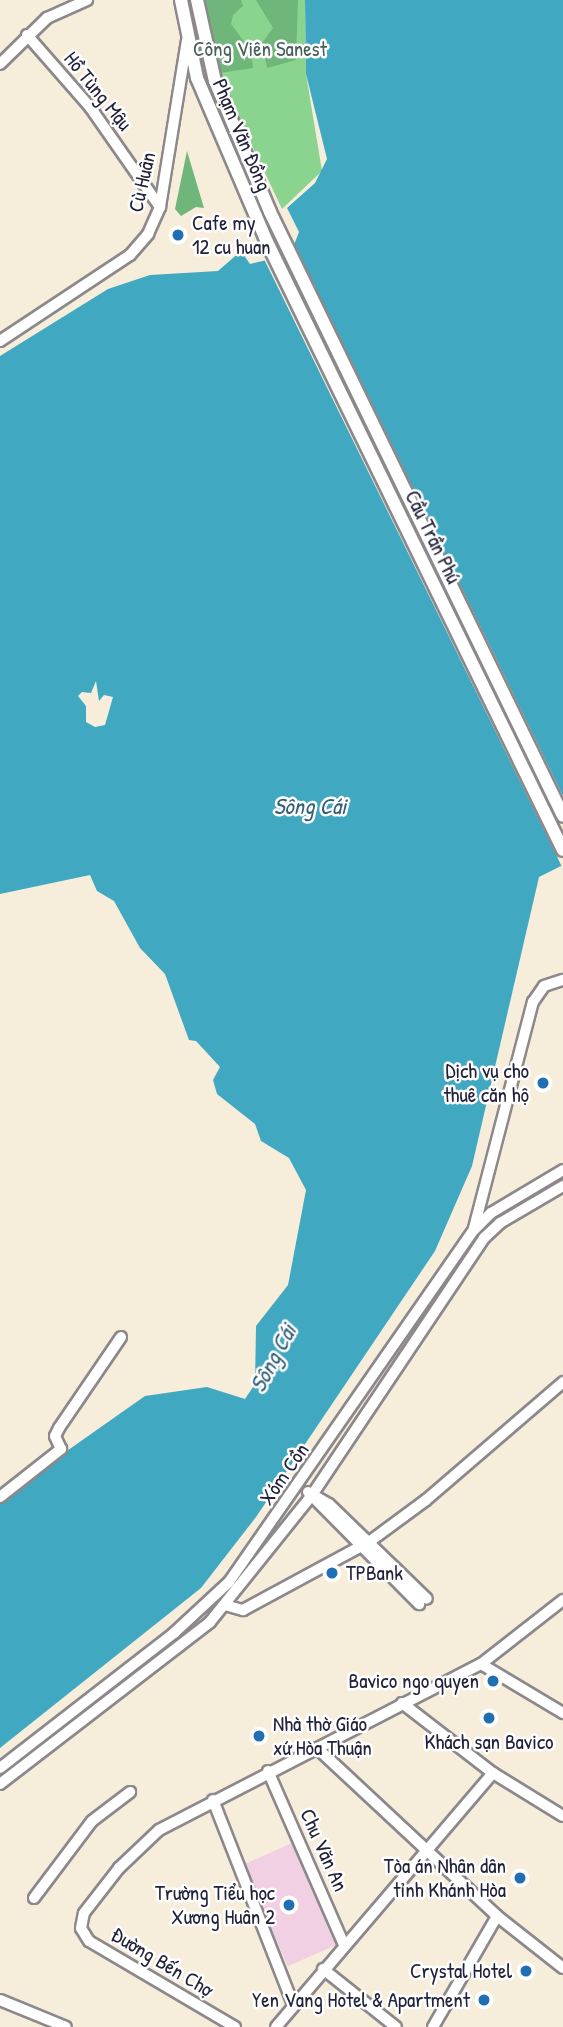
<!DOCTYPE html>
<meta charset="utf-8">
<style>
body{margin:0}
#map{position:relative;width:563px;height:2027px;overflow:hidden;background:#f6eddb;font-family:"Patrick Hand",sans-serif}
div>[style]{position:absolute}
.built>*{inset:0;background:#f1d0e4;transform-origin:0 0}
.green>*{inset:0;background:#8bd490}
.forest>*{inset:0;background:#70b67a}
.water>*{inset:0;background:#40a8c0}
.pier>*{inset:0;background:#f6eddb}
.roads{filter:drop-shadow(2px 0 #8c888b) drop-shadow(-2px 0 #8c888b) drop-shadow(0 2px #8c888b) drop-shadow(0 -2px #8c888b)}
.minor>*{height:10px;margin:-5px;padding:0 5px;transform-origin:5px;border-radius:5px;background:#fff}
.major>*{height:12px;margin:-6px;padding:0 6px;transform-origin:6px;border-radius:6px;background:#fff}
.dots>*{width:19px;height:19px;translate:-50% -50%;box-sizing:border-box;border:4px solid #fff;border-radius:50%}
span{translate:-50% -50%;white-space:nowrap;text-align:center;line-height:1.15;-webkit-text-stroke:5px #fff;paint-order:stroke}
.park-label{font-size:21px;color:#476059}
.street-label{font-size:21px;color:#22223b}
.poi-label{font-size:21px;color:#22223b}
.left{translate:0 -50%;text-align:left}
.right{translate:-100% -50%;text-align:right}
.water-label{font-size:23px;color:#305e77;font-style:italic}
</style>
<div id="map">
<div class="built">
<div style="left:292px;top:1843px;width:111px;height:54px;rotate:66deg"></div>
</div>
<div class="green">
<div style="clip-path:polygon(204px 0,305px 0,306px 74px,322px 171px,282px 209px,222px 82px)"></div>
</div>
<div class="forest">
<div style="clip-path:polygon(204px 0,241px 0,243px 6px,233px 15px,231px 24px,251px 51px,253px 68px,220px 73px)"></div>
<div style="clip-path:polygon(256px 0,298px 0,296px 60px,267px 68px,262px 43px,273px 28px)"></div>
<div style="clip-path:polygon(187px 151px,204px 208px,196px 207px,181px 216px,175px 209px)"></div>
</div>
<div class="water">
<div style="clip-path:polygon(evenodd,305px 0,563px 0,563px 865px,539px 877px,472px 1166px,435px 1251px,256px 1517px,201px 1588px,0 1748px,0 1498px,145px 1396px,207px 1387px,245px 1399px,255px 1384px,256px 1326px,288px 1285px,306px 1190px,289px 1158px,261px 1141px,255px 1124px,217px 1094px,213px 1080px,220px 1067px,196px 1041px,189px 1040px,165px 974px,140px 948px,114px 901px,97px 891px,90px 875px,0 894px,0 356px,108px 289px,150px 275px,218px 271px,241px 251px,250px 264px,280px 257px,294px 245px,299px 232px,287px 208px,315px 183px,327px 159px,306px 74px,305px 0,96px 681px,99px 701px,104px 695px,113px 697px,105px 725px,95px 727px,86px 722px,86px 706px,78px 696px,82px 692px,91px 693px,96px 681px)"></div>
</div>
<div class="pier">
<div style="clip-path:polygon(292px 239px,563px 796px,563px 869px,263px 257px,278px 254px)"></div>
</div>
<div class="roads">
<div class="minor">
<div style="left:27px;top:35px;width:96px;rotate:48.8deg"></div>
<div style="left:90px;top:107px;width:122px;rotate:55deg"></div>
<div style="left:0;top:64px;width:66px;rotate:-44.4deg"></div>
<div style="left:47px;top:18px;width:44px;rotate:-24.2deg"></div>
<div style="left:0;top:341px;width:156px;rotate:-33.5deg"></div>
<div style="left:130px;top:255px;width:28px;rotate:-49deg"></div>
<div style="left:148px;top:234px;width:30px;rotate:-66deg"></div>
<div style="left:160px;top:207px;width:169px;rotate:-80.8deg"></div>
<div style="left:474px;top:1228px;width:234px;rotate:-75.4deg"></div>
<div style="left:533px;top:1002px;width:19px;rotate:-55deg"></div>
<div style="left:544px;top:986px;width:20px;rotate:-18deg"></div>
<div style="left:308px;top:1492px;width:24px;rotate:30deg"></div>
<div style="left:329px;top:1504px;width:136px;rotate:44.1deg"></div>
<div style="left:0;top:1497px;width:78px;rotate:-38.2deg"></div>
<div style="left:61px;top:1449px;width:14px;rotate:-115deg"></div>
<div style="left:55px;top:1436px;width:9px;rotate:-63deg"></div>
<div style="left:59px;top:1428px;width:110px;rotate:-55.7deg"></div>
<div style="left:313px;top:1497px;width:151px;rotate:45.3deg"></div>
<div style="left:225px;top:1605px;width:19px;rotate:16deg"></div>
<div style="left:243px;top:1610px;width:143px;rotate:-28.4deg"></div>
<div style="left:369px;top:1542px;width:71px;rotate:-36.4deg"></div>
<div style="left:426px;top:1500px;width:181px;rotate:-40.7deg"></div>
<div style="left:481px;top:1664px;width:96px;rotate:30.9deg"></div>
<div style="left:402px;top:1703px;width:115px;rotate:37.6deg"></div>
<div style="left:493px;top:1773px;width:82px;rotate:31.6deg"></div>
<div style="left:317px;top:1748px;width:246px;rotate:43deg"></div>
<div style="left:497px;top:1916px;width:84px;rotate:38.2deg"></div>
<div style="left:0;top:1768px;width:220px;rotate:-37.8deg"></div>
<div style="left:174px;top:1633px;width:75px;rotate:-42.8deg"></div>
<div style="left:229px;top:1582px;width:429px;rotate:-55.2deg"></div>
<div style="left:474px;top:1230px;width:24px;rotate:-45deg"></div>
<div style="left:491px;top:1213px;width:84px;rotate:-30.8deg"></div>
<div style="left:268px;top:1771px;width:190px;rotate:66.4deg"></div>
<div style="left:0;top:1784px;width:265px;rotate:-37.6deg"></div>
<div style="left:210px;top:1622px;width:163px;rotate:-51.2deg"></div>
<div style="left:312px;top:1495px;width:309px;rotate:-56.2deg"></div>
<div style="left:484px;top:1238px;width:22px;rotate:-43deg"></div>
<div style="left:500px;top:1223px;width:73px;rotate:-30.4deg"></div>
<div style="left:213px;top:1800px;width:219px;rotate:68.6deg"></div>
<div style="left:34px;top:1898px;width:96px;rotate:-53deg"></div>
<div style="left:92px;top:1821px;width:48px;rotate:-37.3deg"></div>
<div style="left:323px;top:1969px;width:93px;rotate:38.5deg"></div>
<div style="left:0;top:2000px;width:71px;rotate:22.2deg"></div>
<div style="left:235px;top:2027px;width:169px;rotate:-149.5deg"></div>
<div style="left:89px;top:1941px;width:15px;rotate:-122deg"></div>
<div style="left:81px;top:1928px;width:15px;rotate:-79deg"></div>
<div style="left:84px;top:1913px;width:57px;rotate:-52.1deg"></div>
<div style="left:119px;top:1868px;width:55px;rotate:-43.5deg"></div>
<div style="left:159px;top:1830px;width:362px;rotate:-27.3deg"></div>
<div style="left:481px;top:1664px;width:104px;rotate:-38deg"></div>
<div style="left:276px;top:2027px;width:334px;rotate:-49.5deg"></div>
<div style="left:433px;top:2027px;width:128px;rotate:-60deg"></div>
</div>
<div class="major">
<div style="left:181px;top:0;width:80px;rotate:78.4deg"></div>
<div style="left:197px;top:78px;width:178px;rotate:66.9deg"></div>
<div style="left:267px;top:242px;width:676px;rotate:64.04deg"></div>
<div style="left:197px;top:0;width:83px;rotate:77.5deg"></div>
<div style="left:215px;top:81px;width:142px;rotate:67.2deg"></div>
<div style="left:270px;top:212px;width:671px;rotate:64.12deg"></div>
</div>
</div>
<div class="dots">
<div style="left:178px;top:235px;background:#1f6fb2"></div>
<div style="left:543px;top:1083px;background:#1f6fb2"></div>
<div style="left:332px;top:1573px;background:#1f6fb2"></div>
<div style="left:493px;top:1681px;background:#1f6fb2"></div>
<div style="left:489px;top:1718px;background:#1f6fb2"></div>
<div style="left:259px;top:1736px;background:#1f6fb2"></div>
<div style="left:520px;top:1878px;background:#1f6fb2"></div>
<div style="left:289px;top:1905px;background:#1f6fb2"></div>
<div style="left:526px;top:1971px;background:#1f6fb2"></div>
<div style="left:484px;top:2000px;background:#1f6fb2"></div>
</div>
<div class="park-label">
<span style="left:260px;top:49px">Công Viên Sanest</span>
</div>
<div class="street-label">
<span style="left:98px;top:91px;rotate:51deg">Hồ Tùng Mậu</span>
<span style="left:242px;top:135px;rotate:67deg">Phạm Văn Đồng</span>
<span style="left:142px;top:182px;rotate:-77deg">Cù Huân</span>
<span style="left:433px;top:537px;rotate:64deg">Cầu Trần Phú</span>
<span style="left:284px;top:1474px;rotate:-55deg">Xóm Cồn</span>
<span style="left:324px;top:1850px;rotate:66deg">Chu Văn An</span>
<span style="left:162px;top:1962px;rotate:31deg">Đường Bến Chợ</span>
</div>
<div class="poi-label">
<span class="left" style="left:192px;top:235px">Cafe my<br>12 cu huan</span>
<span class="right" style="left:529px;top:1083px">Dịch vụ cho<br>thuê căn hộ</span>
<span class="left" style="left:346px;top:1573px">TPBank</span>
<span class="right" style="left:479px;top:1681px">Bavico ngo quyen</span>
<span class="left" style="left:273px;top:1736px">Nhà thờ Giáo<br>xứ Hòa Thuận</span>
<span style="left:489px;top:1742px">Khách sạn Bavico</span>
<span class="right" style="left:506px;top:1878px">Tòa án Nhân dân<br>tỉnh Khánh Hòa</span>
<span class="right" style="left:275px;top:1905px">Trường Tiểu học<br>Xương Huân 2</span>
<span class="right" style="left:512px;top:1971px">Crystal Hotel</span>
<span class="right" style="left:470px;top:2000px">Yen Vang Hotel &amp; Apartment</span>
</div>
<div class="water-label">
<span style="left:310px;top:806px">Sông Cái</span>
<span style="left:273px;top:1358px;rotate:-62deg">Sông Cái</span>
</div>
</div>
